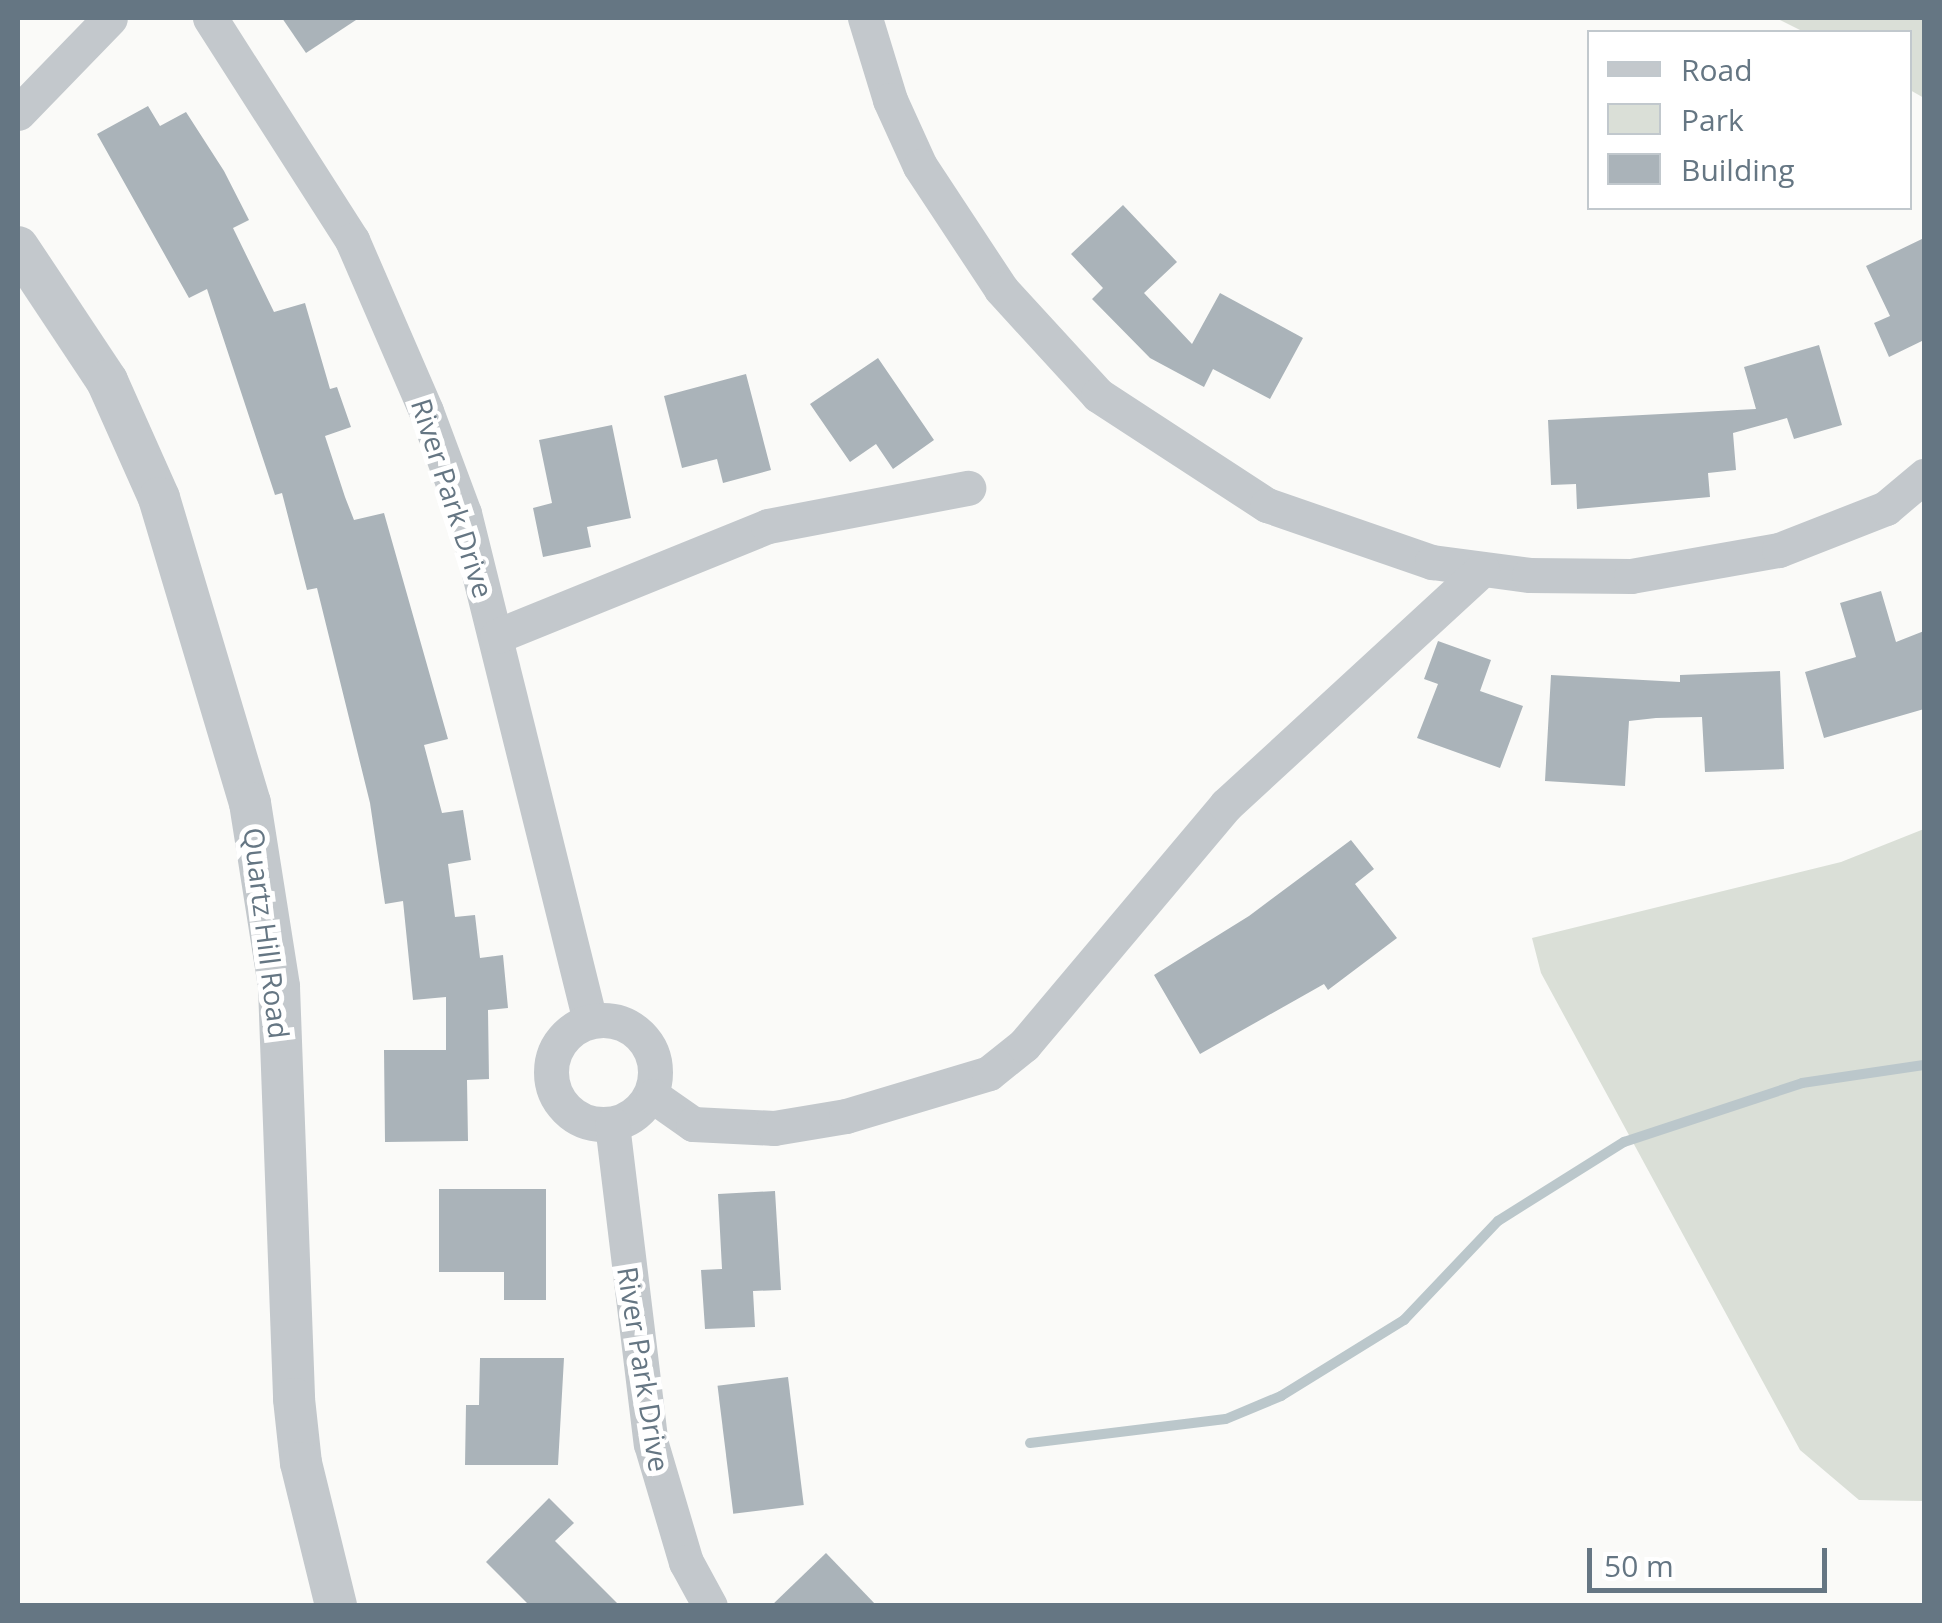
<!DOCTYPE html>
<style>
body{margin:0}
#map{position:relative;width:1942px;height:1623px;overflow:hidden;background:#fafaf8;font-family:"Open Sans",sans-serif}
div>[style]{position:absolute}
.green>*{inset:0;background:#dadfd7}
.stream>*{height:10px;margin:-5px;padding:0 5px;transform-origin:5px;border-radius:5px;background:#bbc7cb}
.building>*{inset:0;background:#aab3b9;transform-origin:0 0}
.minor>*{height:35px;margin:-17.5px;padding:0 17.5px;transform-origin:17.5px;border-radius:17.5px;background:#c3c8cc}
.minor>.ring{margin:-17.5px;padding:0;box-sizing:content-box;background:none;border:35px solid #c3c8cc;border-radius:50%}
.tertiary>*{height:42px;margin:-21px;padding:0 21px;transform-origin:21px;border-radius:21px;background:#c3c8cc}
span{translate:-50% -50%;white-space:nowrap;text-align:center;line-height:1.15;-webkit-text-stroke:10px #fff;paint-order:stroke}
.street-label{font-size:28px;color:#657683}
.frame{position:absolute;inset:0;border:20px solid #657683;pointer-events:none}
.legend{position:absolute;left:1587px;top:30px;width:325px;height:180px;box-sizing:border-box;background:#fff;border:2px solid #c1c8cd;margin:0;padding:12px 18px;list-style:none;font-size:30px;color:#657683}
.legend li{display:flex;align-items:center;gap:20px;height:50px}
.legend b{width:50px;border:2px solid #c1c8cd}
.scale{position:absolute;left:1587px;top:1548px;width:240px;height:45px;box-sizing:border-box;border:5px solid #657683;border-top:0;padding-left:12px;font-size:30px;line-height:35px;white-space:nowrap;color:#657683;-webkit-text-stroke:8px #fff;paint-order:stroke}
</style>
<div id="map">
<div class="green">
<div style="clip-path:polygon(1776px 18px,1924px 18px,1924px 98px,1910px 90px,1910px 32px,1804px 32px)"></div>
<div style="clip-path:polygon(1924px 829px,1924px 1501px,1859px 1500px,1800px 1450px,1541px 973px,1532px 938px,1841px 862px)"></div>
</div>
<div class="stream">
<div style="left:1030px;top:1443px;width:197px;rotate:-7deg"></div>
<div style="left:1226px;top:1419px;width:60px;rotate:-22.7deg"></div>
<div style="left:1281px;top:1396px;width:145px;rotate:-31.7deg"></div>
<div style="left:1404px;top:1320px;width:137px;rotate:-46.5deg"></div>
<div style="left:1498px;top:1221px;width:149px;rotate:-32.1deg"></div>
<div style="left:1624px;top:1142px;width:188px;rotate:-18.3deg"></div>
<div style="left:1802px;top:1083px;width:123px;rotate:-8.4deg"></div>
</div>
<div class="building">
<div style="clip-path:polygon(282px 18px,359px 18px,306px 53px)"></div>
<div style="clip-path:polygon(148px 106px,160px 126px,186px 112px,224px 171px,249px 220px,233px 228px,274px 312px,305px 303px,330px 389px,337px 387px,351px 427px,325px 436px,345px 497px,354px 520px,384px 513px,448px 739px,424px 745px,442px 813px,463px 810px,471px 860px,448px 864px,455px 917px,475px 915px,480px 958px,503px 955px,508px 1008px,488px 1010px,489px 1079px,467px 1080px,468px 1141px,385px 1142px,384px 1050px,446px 1050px,446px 997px,413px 1000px,403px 901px,385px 904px,370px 803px,317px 588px,307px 590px,282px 493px,275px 495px,207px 289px,189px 298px,97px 134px)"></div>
<div style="clip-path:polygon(1123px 205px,1177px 262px,1144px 293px,1192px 344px,1220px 293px,1303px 338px,1270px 399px,1213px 369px,1204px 387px,1150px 358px,1092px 299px,1103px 288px,1071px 254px)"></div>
<div style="clip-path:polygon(1924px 238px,1924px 340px,1889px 357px,1874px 323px,1890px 316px,1866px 266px)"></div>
<div style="clip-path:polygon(1819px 345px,1842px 425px,1794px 439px,1787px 418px,1733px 433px,1736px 470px,1708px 473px,1710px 497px,1577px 509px,1576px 484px,1551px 485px,1548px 420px,1756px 409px,1744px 367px)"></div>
<div style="clip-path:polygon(878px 358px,934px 440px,893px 469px,876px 444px,850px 462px,810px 404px)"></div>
<div style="clip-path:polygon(746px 374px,771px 470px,723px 483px,717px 459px,682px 468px,664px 396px)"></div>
<div style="clip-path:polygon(612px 425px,631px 518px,587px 527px,591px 547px,543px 557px,533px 508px,552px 503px,539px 440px)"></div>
<div style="clip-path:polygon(1881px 591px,1896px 642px,1924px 631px,1924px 709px,1824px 738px,1805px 672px,1856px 657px,1840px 603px)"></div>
<div style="clip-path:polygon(1438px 641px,1491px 660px,1480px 691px,1523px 706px,1500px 768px,1417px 738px,1438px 684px,1424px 679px)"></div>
<div style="clip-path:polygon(1780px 671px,1784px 769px,1705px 772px,1702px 717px,1656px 718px,1629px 721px,1625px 786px,1545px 781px,1551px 675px,1680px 682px,1680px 675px)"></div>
<div style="clip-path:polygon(1351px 840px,1374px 869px,1355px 884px,1397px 938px,1328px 990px,1324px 984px,1200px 1054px,1154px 975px,1249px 916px)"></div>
<div style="clip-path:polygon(439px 1189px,546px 1189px,546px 1300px,504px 1300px,504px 1272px,439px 1272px)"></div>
<div style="clip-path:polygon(775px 1191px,781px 1290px,753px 1291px,755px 1327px,705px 1329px,701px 1270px,722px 1269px,718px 1194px)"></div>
<div style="clip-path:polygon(480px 1358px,564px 1358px,558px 1465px,465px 1465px,466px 1405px,479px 1405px)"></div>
<div style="left:788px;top:1377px;width:129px;height:71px;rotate:83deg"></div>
<div style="clip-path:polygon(549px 1498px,574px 1523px,555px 1541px,620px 1606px,530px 1606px,486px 1562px)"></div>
<div style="clip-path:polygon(826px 1553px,877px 1606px,771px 1606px)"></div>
</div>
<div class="minor">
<div style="left:210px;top:18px;width:264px;rotate:57.4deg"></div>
<div style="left:352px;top:240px;width:186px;rotate:66.6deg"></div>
<div style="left:426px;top:411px;width:109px;rotate:69.6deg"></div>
<div style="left:464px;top:513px;width:523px;rotate:76.07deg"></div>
<div style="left:865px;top:18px;width:86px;rotate:73deg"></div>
<div style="left:890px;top:100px;width:72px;rotate:65.6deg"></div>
<div style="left:920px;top:166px;width:147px;rotate:56.6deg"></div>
<div style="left:1001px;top:289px;width:144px;rotate:47.5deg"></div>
<div style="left:1098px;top:395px;width:202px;rotate:33.1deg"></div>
<div style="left:1267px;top:505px;width:175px;rotate:19.1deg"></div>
<div style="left:1432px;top:562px;width:98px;rotate:7.6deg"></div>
<div style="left:1529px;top:575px;width:102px;rotate:0.6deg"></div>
<div style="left:1631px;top:576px;width:150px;rotate:-10deg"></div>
<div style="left:1779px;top:550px;width:115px;rotate:-21.4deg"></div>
<div style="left:1886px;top:508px;width:50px;rotate:-40.1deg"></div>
<div style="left:18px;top:113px;width:132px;rotate:-45.9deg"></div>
<div style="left:497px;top:636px;width:292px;rotate:-22.1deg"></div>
<div style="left:768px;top:526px;width:204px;rotate:-10.8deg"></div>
<div class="ring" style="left:551px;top:1020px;width:69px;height:69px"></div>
<div style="left:653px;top:1096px;width:49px;rotate:35deg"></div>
<div style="left:693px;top:1124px;width:81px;rotate:2.8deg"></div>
<div style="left:774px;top:1128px;width:73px;rotate:-9.5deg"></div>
<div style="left:846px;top:1116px;width:149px;rotate:-16.7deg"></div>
<div style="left:989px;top:1073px;width:45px;rotate:-38.7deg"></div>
<div style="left:1024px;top:1045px;width:314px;rotate:-49.9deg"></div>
<div style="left:1226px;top:805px;width:348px;rotate:-42.6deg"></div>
<div style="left:612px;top:1124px;width:322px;rotate:83.1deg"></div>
<div style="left:651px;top:1444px;width:123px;rotate:73.5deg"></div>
<div style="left:686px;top:1562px;width:50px;rotate:61.4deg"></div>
</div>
<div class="tertiary">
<div style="left:18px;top:247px;width:161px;rotate:56.4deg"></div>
<div style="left:107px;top:381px;width:128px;rotate:66deg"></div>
<div style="left:159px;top:498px;width:318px;rotate:73.4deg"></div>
<div style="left:250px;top:803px;width:186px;rotate:81deg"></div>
<div style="left:279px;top:987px;width:412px;rotate:87.9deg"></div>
<div style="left:294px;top:1399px;width:64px;rotate:83.8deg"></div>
<div style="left:301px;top:1463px;width:147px;rotate:76.2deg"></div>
</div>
<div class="street-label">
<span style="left:453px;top:498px;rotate:72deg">River Park Drive</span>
<span style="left:267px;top:933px;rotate:83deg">Quartz Hill Road</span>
<span style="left:644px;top:1369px;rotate:81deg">River Park Drive</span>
</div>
<div class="frame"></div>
<ul class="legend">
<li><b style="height:12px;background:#c3c8cc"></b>Road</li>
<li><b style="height:28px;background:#dadfd7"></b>Park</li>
<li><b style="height:28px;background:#aab3b9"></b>Building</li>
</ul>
<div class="scale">50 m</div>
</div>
